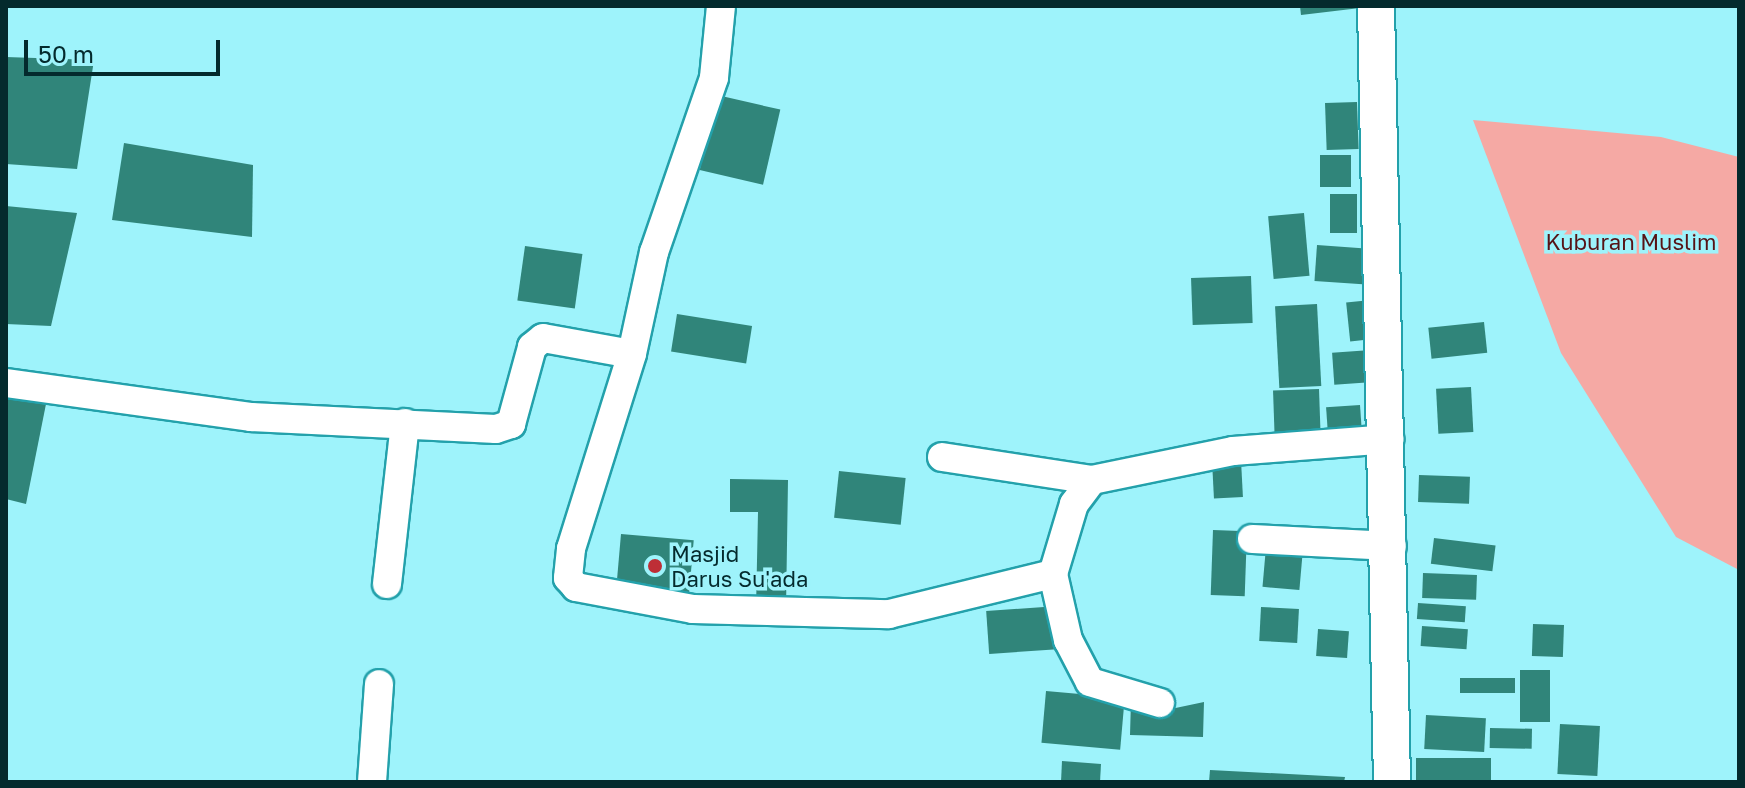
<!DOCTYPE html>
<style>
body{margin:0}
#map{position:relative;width:1745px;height:788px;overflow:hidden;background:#9ef3fb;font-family:"Golos Text",sans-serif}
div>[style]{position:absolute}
.green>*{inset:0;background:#f5a9a4}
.building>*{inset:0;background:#30857a;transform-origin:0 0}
.roads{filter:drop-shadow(2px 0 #23a1ab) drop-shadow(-2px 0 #23a1ab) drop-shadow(0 2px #23a1ab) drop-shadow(0 -2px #23a1ab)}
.minor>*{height:28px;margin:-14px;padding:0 14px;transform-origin:14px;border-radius:14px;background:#fff}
.tertiary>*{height:36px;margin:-18px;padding:0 18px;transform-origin:18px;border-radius:18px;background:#fff}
.dots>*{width:22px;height:22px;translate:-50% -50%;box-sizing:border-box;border:4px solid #9ef3fb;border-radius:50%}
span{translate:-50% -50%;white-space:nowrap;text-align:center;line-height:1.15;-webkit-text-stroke:7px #9ef3fb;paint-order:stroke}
.park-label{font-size:22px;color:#561316}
.poi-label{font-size:22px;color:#042a2d}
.left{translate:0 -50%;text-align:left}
.frame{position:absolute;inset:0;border:8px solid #042a2d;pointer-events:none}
.scale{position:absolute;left:24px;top:40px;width:196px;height:36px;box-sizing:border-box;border:4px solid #042a2d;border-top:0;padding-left:10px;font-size:24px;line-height:28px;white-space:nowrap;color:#042a2d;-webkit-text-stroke:6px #9ef3fb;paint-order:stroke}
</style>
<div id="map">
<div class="green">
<div style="clip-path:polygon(1473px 120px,1661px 137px,1739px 157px,1739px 570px,1676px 537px,1561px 353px)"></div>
</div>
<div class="building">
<div style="clip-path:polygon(1300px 6px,1360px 6px,1360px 8px,1301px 15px)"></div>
<div style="clip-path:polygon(6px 57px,94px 60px,77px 169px,6px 164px)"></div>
<div style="left:717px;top:95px;width:65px;height:77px;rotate:13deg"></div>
<div style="left:1357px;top:102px;width:47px;height:32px;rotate:88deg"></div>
<div style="clip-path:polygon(124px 143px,253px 165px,252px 237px,112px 220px)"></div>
<div style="left:1351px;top:155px;width:32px;height:31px;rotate:90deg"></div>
<div style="left:1330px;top:194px;width:27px;height:39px"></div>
<div style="clip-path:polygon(6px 206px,77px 213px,51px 326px,6px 324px)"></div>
<div style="left:1304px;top:213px;width:63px;height:36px;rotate:85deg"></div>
<div style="left:1317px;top:245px;width:52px;height:36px;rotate:4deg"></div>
<div style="left:525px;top:246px;width:58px;height:55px;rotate:8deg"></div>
<div style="left:1251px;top:276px;width:47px;height:60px;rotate:88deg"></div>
<div style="left:1371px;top:300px;width:39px;height:25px;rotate:84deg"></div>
<div style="left:1317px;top:304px;width:82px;height:42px;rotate:87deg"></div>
<div style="left:677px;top:314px;width:76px;height:38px;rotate:9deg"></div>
<div style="left:1484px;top:322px;width:31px;height:56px;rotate:84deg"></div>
<div style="left:1371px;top:350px;width:32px;height:39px;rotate:86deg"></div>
<div style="left:1471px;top:387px;width:45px;height:35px;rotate:87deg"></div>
<div style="left:1319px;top:389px;width:48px;height:46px;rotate:88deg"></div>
<div style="clip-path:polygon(6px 398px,46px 404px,26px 504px,6px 499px)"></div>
<div style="left:1360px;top:405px;width:26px;height:34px;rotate:86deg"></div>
<div style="left:1241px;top:460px;width:37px;height:29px;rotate:87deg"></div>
<div style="left:839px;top:471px;width:67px;height:47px;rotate:6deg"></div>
<div style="left:1419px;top:475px;width:51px;height:27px;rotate:2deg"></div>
<div style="clip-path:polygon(730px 479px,788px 480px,786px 609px,756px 609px,758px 512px,730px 512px)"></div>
<div style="left:1213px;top:530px;width:34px;height:65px;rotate:2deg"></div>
<div style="left:621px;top:534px;width:73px;height:57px;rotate:5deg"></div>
<div style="left:1434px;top:538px;width:62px;height:26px;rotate:7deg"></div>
<div style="left:1266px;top:547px;width:37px;height:40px;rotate:5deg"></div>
<div style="left:1423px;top:573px;width:54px;height:25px;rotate:2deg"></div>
<div style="left:1418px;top:603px;width:48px;height:16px;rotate:4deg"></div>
<div style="left:1058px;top:606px;width:43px;height:72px;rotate:86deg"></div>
<div style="left:1261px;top:607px;width:38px;height:34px;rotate:3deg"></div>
<div style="left:1533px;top:624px;width:31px;height:32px;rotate:2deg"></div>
<div style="left:1422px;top:626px;width:46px;height:20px;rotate:4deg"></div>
<div style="left:1318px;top:629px;width:31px;height:27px;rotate:4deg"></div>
<div style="left:1520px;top:670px;width:30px;height:52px"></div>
<div style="left:1460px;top:678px;width:55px;height:15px"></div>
<div style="left:1046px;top:691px;width:79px;height:52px;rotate:5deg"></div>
<div style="clip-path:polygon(1131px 700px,1166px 710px,1204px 702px,1203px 737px,1130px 735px)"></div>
<div style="left:1426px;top:715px;width:60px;height:34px;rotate:3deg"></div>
<div style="left:1560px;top:724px;width:40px;height:50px;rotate:3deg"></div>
<div style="left:1490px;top:728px;width:42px;height:20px;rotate:1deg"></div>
<div style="left:1416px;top:758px;width:75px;height:24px"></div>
<div style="clip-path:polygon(1062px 761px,1101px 764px,1100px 782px,1061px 782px)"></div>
<div style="clip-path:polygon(1210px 770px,1345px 777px,1344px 782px,1209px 782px)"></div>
</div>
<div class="roads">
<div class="minor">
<div style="left:721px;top:6px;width:72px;rotate:95.6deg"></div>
<div style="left:714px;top:78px;width:184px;rotate:109deg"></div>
<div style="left:654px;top:252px;width:104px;rotate:102.2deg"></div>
<div style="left:632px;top:354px;width:204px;rotate:107.4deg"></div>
<div style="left:571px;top:549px;width:29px;rotate:96deg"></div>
<div style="left:568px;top:578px;width:12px;rotate:48deg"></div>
<div style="left:576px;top:587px;width:119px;rotate:10.6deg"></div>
<div style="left:693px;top:609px;width:196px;rotate:1.5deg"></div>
<div style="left:889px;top:614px;width:169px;rotate:-13.7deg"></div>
<div style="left:1053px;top:574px;width:73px;rotate:-73.3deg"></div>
<div style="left:1074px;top:504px;width:30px;rotate:-53deg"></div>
<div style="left:1092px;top:480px;width:144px;rotate:-11.6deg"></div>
<div style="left:1233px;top:451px;width:157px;rotate:-4.4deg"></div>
<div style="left:6px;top:383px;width:247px;rotate:7.9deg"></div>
<div style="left:251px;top:417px;width:245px;rotate:2.8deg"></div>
<div style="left:496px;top:429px;width:16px;rotate:-18deg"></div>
<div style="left:511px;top:424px;width:80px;rotate:-74.7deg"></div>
<div style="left:532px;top:347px;width:14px;rotate:-39deg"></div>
<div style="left:543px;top:338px;width:90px;rotate:10.2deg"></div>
<div style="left:942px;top:457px;width:152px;rotate:8.7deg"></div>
<div style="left:1252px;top:539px;width:140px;rotate:2.9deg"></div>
<div style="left:1053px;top:574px;width:68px;rotate:77.2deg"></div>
<div style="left:1068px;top:640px;width:47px;rotate:62.4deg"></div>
<div style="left:1090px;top:682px;width:73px;rotate:16.7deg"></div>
<div style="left:387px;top:584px;width:162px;rotate:-83.6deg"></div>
<div style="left:372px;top:782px;width:98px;rotate:-85.9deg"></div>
</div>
<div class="tertiary">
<div style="left:1376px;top:6px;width:776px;rotate:88.82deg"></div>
</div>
</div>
<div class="dots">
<div style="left:655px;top:566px;background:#be2e36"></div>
</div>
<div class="park-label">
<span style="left:1631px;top:242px">Kuburan Muslim</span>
</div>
<div class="poi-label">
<span class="left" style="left:671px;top:566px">Masjid<br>Darus Su'ada</span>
</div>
<div class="frame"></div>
<div class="scale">50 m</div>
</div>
